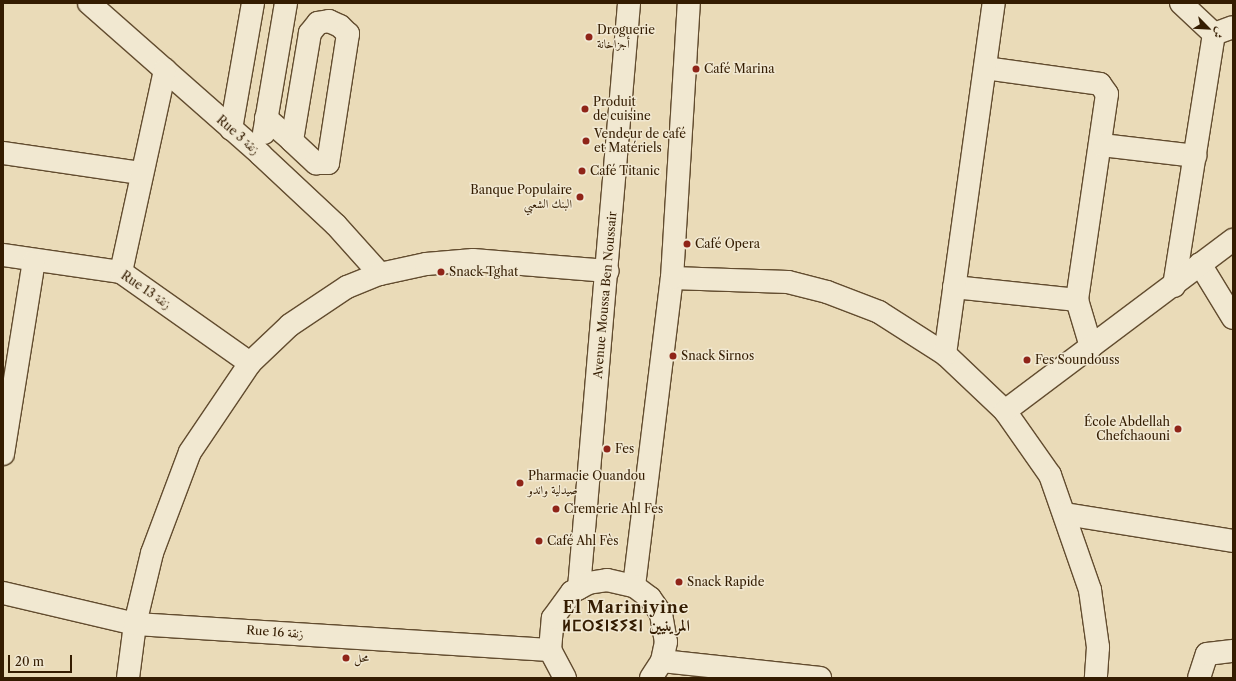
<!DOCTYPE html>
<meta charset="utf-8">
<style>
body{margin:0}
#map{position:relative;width:1236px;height:681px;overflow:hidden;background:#eadbb8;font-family:"Libre Caslon Text",Amiri,"Noto Sans Tifinagh",serif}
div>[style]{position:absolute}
.roads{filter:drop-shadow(1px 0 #624c2f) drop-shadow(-1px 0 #624c2f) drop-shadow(0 1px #624c2f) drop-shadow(0 -1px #624c2f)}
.minor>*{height:22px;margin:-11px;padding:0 11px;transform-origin:11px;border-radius:11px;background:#f1e8d1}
.dots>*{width:11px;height:11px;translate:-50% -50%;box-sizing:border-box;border:2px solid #f1e8d1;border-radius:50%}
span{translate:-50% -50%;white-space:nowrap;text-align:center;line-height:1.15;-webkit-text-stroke:3px #f1e8d1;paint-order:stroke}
.poi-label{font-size:12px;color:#341c01}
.left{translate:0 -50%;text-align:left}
.right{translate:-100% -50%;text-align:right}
.street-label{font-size:12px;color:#341c01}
.district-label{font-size:16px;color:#341c01;font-weight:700;letter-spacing:1px}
.frame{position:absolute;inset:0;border:4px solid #341c01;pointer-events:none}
.north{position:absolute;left:1188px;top:8px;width:40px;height:40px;-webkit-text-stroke:3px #f1e8d1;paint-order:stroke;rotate:114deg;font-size:11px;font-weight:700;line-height:16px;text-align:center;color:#341c01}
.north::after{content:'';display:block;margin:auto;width:14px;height:18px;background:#341c01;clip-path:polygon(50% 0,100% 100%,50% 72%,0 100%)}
.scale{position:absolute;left:8px;top:655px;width:64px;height:18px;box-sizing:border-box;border:2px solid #341c01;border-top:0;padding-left:5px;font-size:12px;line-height:14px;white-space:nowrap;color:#341c01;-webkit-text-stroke:3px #f1e8d1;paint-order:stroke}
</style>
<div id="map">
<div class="roads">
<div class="minor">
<div style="left:89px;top:3px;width:228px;rotate:41.4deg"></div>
<div style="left:260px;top:154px;width:104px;rotate:43.1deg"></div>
<div style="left:336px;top:225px;width:66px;rotate:48.1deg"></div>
<div style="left:1181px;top:3px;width:45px;rotate:43.2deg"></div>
<div style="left:1214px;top:34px;width:20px;rotate:-20deg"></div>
<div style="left:985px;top:68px;width:116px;rotate:7.9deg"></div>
<div style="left:1100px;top:84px;width:12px;rotate:55deg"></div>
<div style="left:1107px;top:94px;width:208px;rotate:98.3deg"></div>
<div style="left:1077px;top:300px;width:49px;rotate:73.4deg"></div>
<div style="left:266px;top:118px;width:35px;rotate:41deg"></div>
<div style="left:292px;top:141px;width:33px;rotate:43deg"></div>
<div style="left:316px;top:163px;width:12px"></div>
<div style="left:328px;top:163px;width:131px;rotate:-81.2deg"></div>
<div style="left:348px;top:34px;width:11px;rotate:-135deg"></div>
<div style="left:340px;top:26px;width:12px;rotate:-156deg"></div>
<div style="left:329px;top:21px;width:11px;rotate:170deg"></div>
<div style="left:318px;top:23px;width:13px;rotate:129deg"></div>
<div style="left:310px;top:33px;width:109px;rotate:99.5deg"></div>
<div style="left:231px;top:129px;width:128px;rotate:-80.1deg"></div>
<div style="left:264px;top:133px;width:132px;rotate:-80.4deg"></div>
<div style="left:1102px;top:145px;width:94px;rotate:6.7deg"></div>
<div style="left:3px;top:153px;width:138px;rotate:8.3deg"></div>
<div style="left:3px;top:255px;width:119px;rotate:8.2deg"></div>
<div style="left:121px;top:272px;width:158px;rotate:35.2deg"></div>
<div style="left:1200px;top:264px;width:63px;rotate:58.6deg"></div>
<div style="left:121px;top:272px;width:207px;rotate:-77.7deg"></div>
<div style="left:672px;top:278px;width:116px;rotate:2deg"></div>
<div style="left:788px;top:282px;width:40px;rotate:14.4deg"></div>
<div style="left:827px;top:292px;width:56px;rotate:21deg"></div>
<div style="left:879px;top:312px;width:78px;rotate:32.5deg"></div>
<div style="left:945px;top:354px;width:83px;rotate:43.5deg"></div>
<div style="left:1005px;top:411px;width:78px;rotate:54.9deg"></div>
<div style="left:1050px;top:475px;width:122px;rotate:70.8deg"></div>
<div style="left:1090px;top:590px;width:58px;rotate:82deg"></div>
<div style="left:1098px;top:647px;width:31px;rotate:94deg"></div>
<div style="left:1174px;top:286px;width:255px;rotate:-81deg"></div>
<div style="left:954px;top:287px;width:124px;rotate:6deg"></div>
<div style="left:945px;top:354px;width:354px;rotate:-82.1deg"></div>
<div style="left:1005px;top:411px;width:285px;rotate:-36.9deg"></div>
<div style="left:3px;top:454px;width:195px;rotate:-80.9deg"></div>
<div style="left:1065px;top:514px;width:170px;rotate:9.1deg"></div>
<div style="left:634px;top:586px;width:310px;rotate:-83deg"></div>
<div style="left:672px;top:278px;width:276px;rotate:-86.5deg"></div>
<div style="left:579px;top:588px;width:587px;rotate:-85.11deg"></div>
<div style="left:3px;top:593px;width:136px;rotate:13.2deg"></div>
<div style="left:135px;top:624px;width:416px;rotate:3.6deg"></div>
<div style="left:662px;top:661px;width:159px;rotate:6.1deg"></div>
<div style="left:128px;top:678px;width:54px;rotate:-82.6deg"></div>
<div style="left:135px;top:624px;width:73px;rotate:-76.5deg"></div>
<div style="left:152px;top:553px;width:108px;rotate:-69.4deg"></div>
<div style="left:190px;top:452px;width:107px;rotate:-56deg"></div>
<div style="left:250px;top:363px;width:55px;rotate:-43.5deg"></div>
<div style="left:290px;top:325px;width:69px;rotate:-33.7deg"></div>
<div style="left:347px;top:287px;width:35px;rotate:-22deg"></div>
<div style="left:380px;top:274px;width:47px;rotate:-12.3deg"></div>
<div style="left:426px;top:264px;width:47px;rotate:-4.9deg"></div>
<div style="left:473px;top:260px;width:135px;rotate:4.7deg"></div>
<div style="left:565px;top:678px;width:32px;rotate:-118deg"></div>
<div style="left:550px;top:650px;width:32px;rotate:-85deg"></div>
<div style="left:553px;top:618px;width:32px;rotate:-54deg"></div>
<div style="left:572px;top:592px;width:18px;rotate:-29deg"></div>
<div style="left:588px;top:583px;width:19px;rotate:-9deg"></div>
<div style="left:607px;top:580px;width:28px;rotate:13deg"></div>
<div style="left:634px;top:586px;width:20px;rotate:37deg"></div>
<div style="left:650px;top:598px;width:19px;rotate:55deg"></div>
<div style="left:661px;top:614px;width:28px;rotate:80deg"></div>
<div style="left:666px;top:642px;width:19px;rotate:102deg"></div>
<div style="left:662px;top:661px;width:20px;rotate:123deg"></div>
<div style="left:1199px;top:678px;width:25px;rotate:-72deg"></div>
<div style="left:1207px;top:654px;width:26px;rotate:-7deg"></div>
</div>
</div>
<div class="dots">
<div style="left:589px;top:37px;background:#8f2418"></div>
<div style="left:696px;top:69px;background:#8f2418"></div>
<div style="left:585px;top:109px;background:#8f2418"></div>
<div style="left:586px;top:141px;background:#8f2418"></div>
<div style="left:582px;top:171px;background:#8f2418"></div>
<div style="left:580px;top:197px;background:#8f2418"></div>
<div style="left:687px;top:244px;background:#8f2418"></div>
<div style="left:441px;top:272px;background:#8f2418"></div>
<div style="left:673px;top:356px;background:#8f2418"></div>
<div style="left:1027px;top:360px;background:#8f2418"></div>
<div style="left:1178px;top:429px;background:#8f2418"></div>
<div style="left:607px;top:449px;background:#8f2418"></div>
<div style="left:520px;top:483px;background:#8f2418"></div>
<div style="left:556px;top:509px;background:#8f2418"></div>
<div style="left:539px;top:541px;background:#8f2418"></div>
<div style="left:679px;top:582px;background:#8f2418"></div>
<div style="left:346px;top:658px;background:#8f2418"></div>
</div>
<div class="poi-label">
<span class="left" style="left:597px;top:37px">Droguerie<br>أجزاخانة</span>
<span class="left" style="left:704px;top:69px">Café Marina</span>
<span class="left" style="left:593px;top:109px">Produit<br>de cuisine</span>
<span class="left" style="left:594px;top:141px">Vendeur de café<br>et Matériels</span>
<span class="left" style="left:590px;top:171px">Café Titanic</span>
<span class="right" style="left:572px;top:197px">Banque Populaire<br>البنك الشعبي</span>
<span class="left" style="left:695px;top:244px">Café Opera</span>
<span class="left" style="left:449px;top:272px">Snack Tghat</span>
<span class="left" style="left:681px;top:356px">Snack Sirnos</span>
<span class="left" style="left:1035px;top:360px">Fes Soundouss</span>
<span class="right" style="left:1170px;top:429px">École Abdellah<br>Chefchaouni</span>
<span class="left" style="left:615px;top:449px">Fes</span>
<span class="left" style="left:528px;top:483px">Pharmacie Ouandou<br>صيدلية واندو</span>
<span class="left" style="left:564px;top:509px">Cremerie Ahl Fes</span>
<span class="left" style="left:547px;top:541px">Café Ahl Fès</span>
<span class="left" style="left:687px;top:582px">Snack Rapide</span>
<span class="left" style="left:354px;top:658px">محل</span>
</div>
<div class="street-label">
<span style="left:238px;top:135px;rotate:41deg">Rue 3 زنقة</span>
<span style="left:146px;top:290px;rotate:34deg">Rue 13 زنقة</span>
<span style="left:605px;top:295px;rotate:-85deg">Avenue Moussa Ben Noussair</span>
<span style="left:275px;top:632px;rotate:4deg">Rue 16 زنقة</span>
</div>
<div class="district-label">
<span style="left:626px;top:616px">El Mariniyine<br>ⵍⵎⵔⵉⵏⵉⵢⵉⵏ المرينيين</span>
</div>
<div class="frame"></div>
<div class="north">ش</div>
<div class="scale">20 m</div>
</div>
